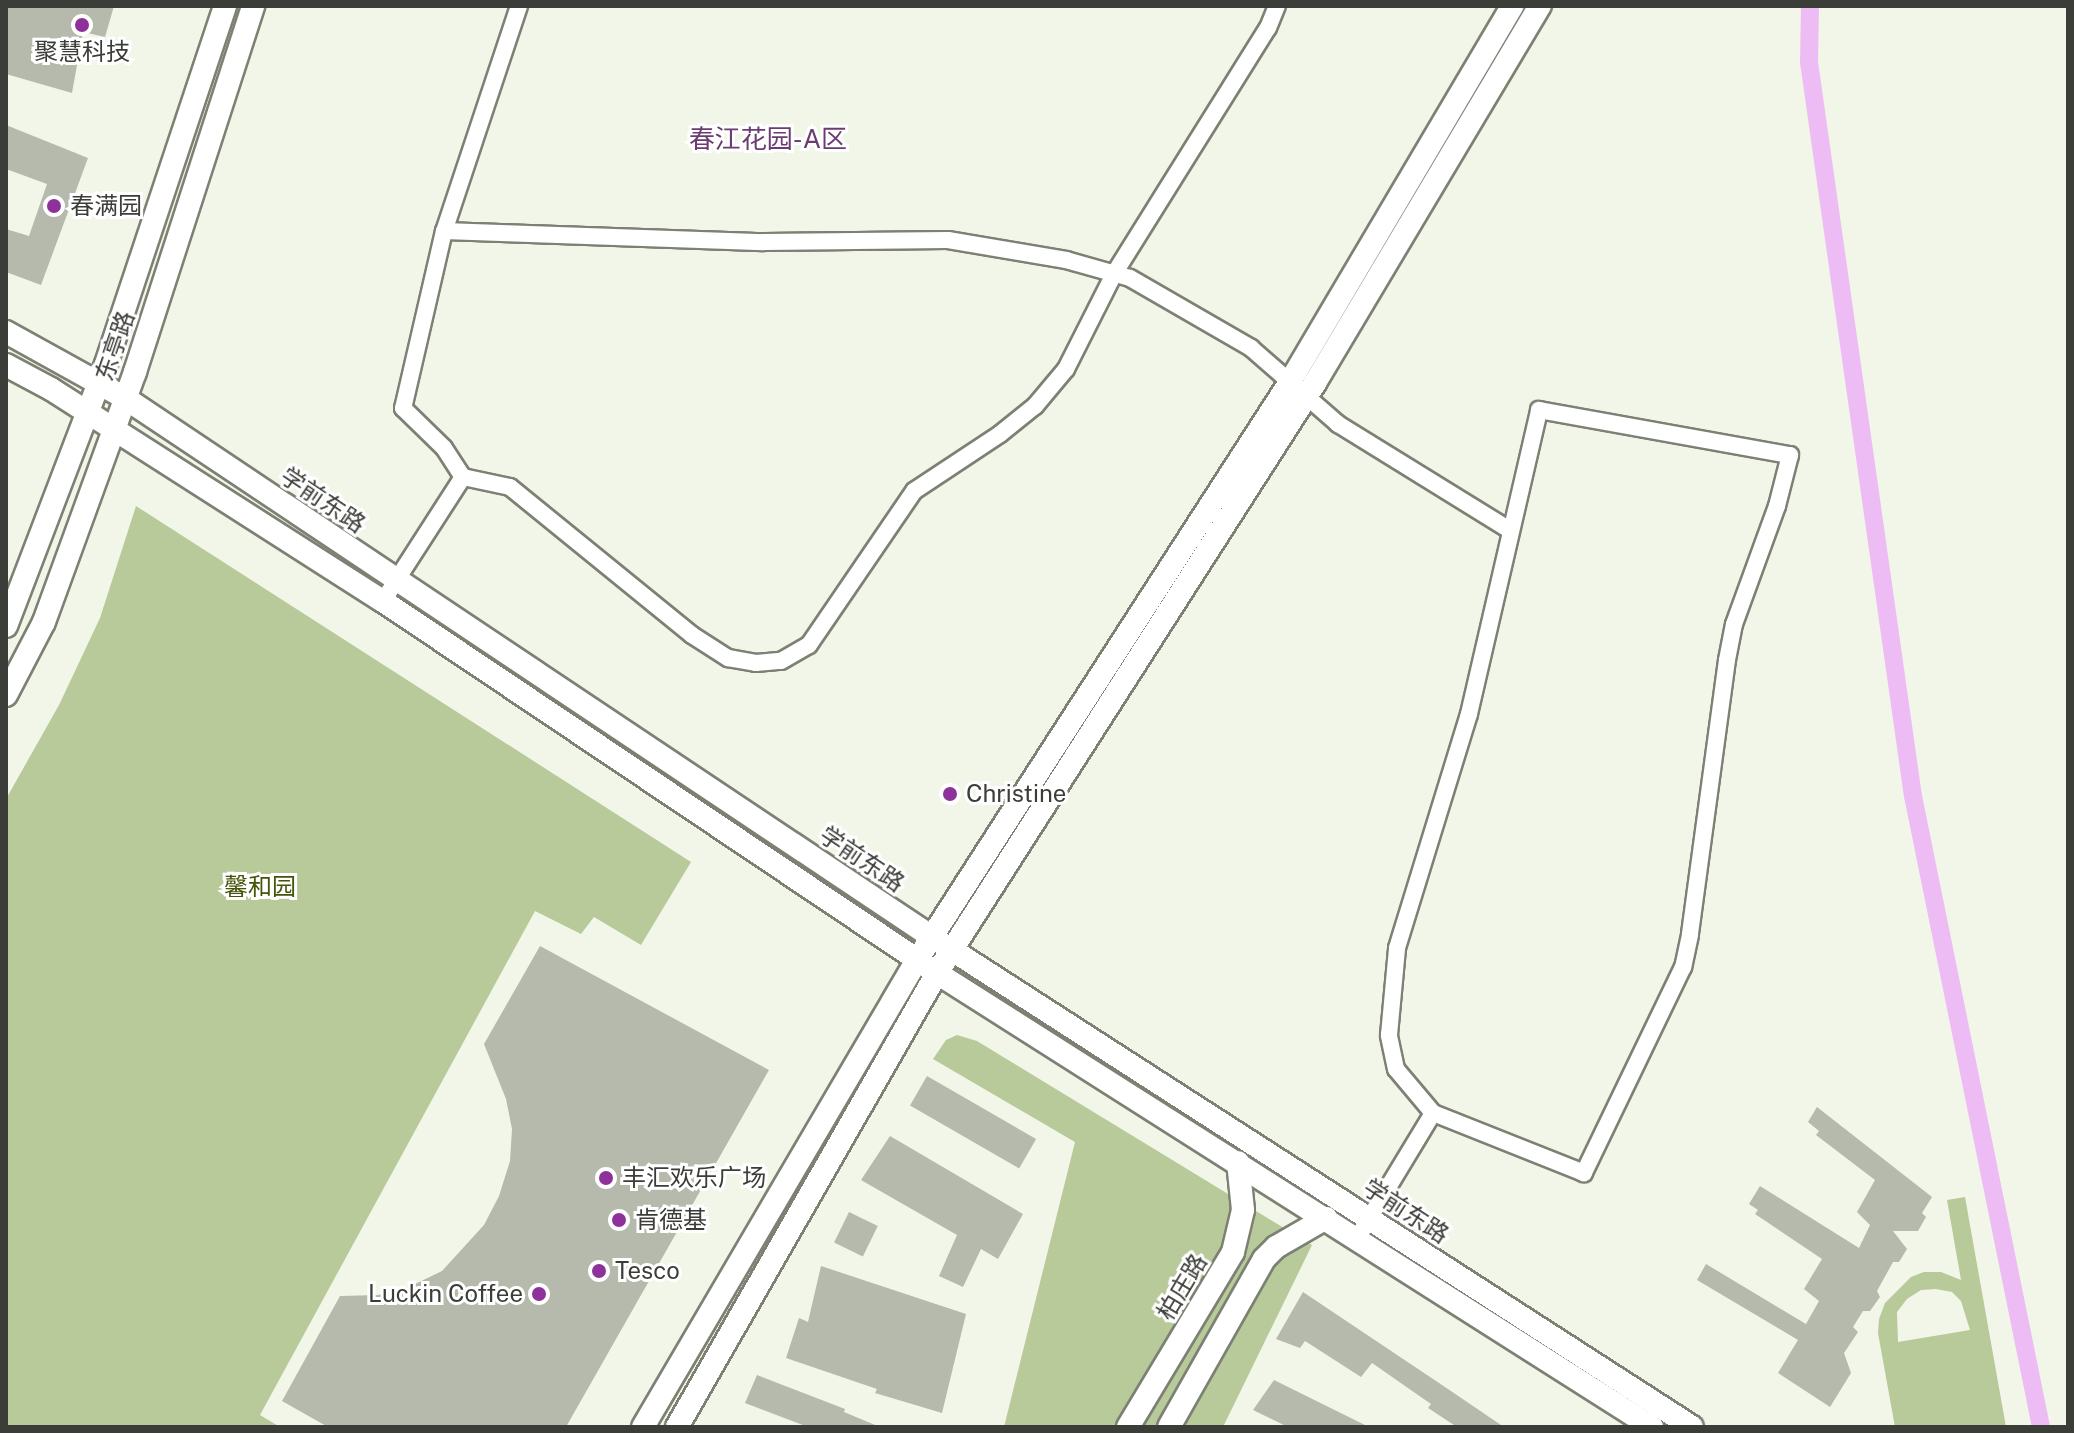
<!DOCTYPE html>
<meta charset="utf-8">
<style>
body{margin:0}
#map{position:relative;width:2074px;height:1433px;overflow:hidden;background:#f1f6e8;font-family:"Public Sans","Noto Sans SC",sans-serif}
div>[style]{position:absolute}
.green>*{inset:0;background:#b8c99a}
.canal>*{height:18px;margin:-9px;padding:0 9px;transform-origin:9px;border-radius:9px;background:#eebcf4}
.building>*{inset:0;background:#b5baac;transform-origin:0 0}
.roads{filter:drop-shadow(2px 0 #7c8174) drop-shadow(-2px 0 #7c8174) drop-shadow(0 2px #7c8174) drop-shadow(0 -2px #7c8174)}
.street>*{height:16px;margin:-8px;padding:0 8px;transform-origin:8px;border-radius:8px;background:#fff}
.secondary>*{height:22px;margin:-11px;padding:0 11px;transform-origin:11px;border-radius:11px;background:#fff}
.dots>*{width:22px;height:22px;translate:-50% -50%;box-sizing:border-box;border:4px solid #fff;border-radius:50%}
span{translate:-50% -50%;white-space:nowrap;text-align:center;line-height:1.15;-webkit-text-stroke:6px #fff;paint-order:stroke}
.poi-label{font-size:24px;color:#3b3d38}
.left{translate:0 -50%;text-align:left}
.right{translate:-100% -50%;text-align:right}
.street-label{font-size:24px;color:#3b3d38}
.park-label{font-size:24px;color:#425508}
.neighbourhood-label{font-size:26px;color:#6b3c71}
.frame{position:absolute;inset:0;border:8px solid #3b3d38;pointer-events:none}
</style>
<div id="map">
<div class="green">
<div style="clip-path:polygon(136px 506px,691px 862px,641px 945px,594px 917px,581px 934px,535px 911px,260px 1415px,280px 1427px,6px 1427px,6px 799px,59px 705px,100px 618px)"></div>
<div style="clip-path:polygon(957px 1035px,977px 1041px,1312px 1245px,1223px 1427px,1004px 1427px,1075px 1142px,933px 1059px,946px 1040px)"></div>
<div style="clip-path:polygon(evenodd,1965px 1197px,2006px 1427px,1895px 1427px,1878px 1333px,1879px 1319px,1885px 1303px,1911px 1277px,1924px 1272px,1941px 1272px,1961px 1280px,1947px 1200px,1965px 1197px,1936px 1289px,1952px 1292px,1961px 1301px,1970px 1330px,1898px 1342px,1897px 1312px,1907px 1299px,1921px 1290px,1936px 1289px)"></div>
</div>
<div class="canal">
<div style="left:1810px;top:6px;width:56px;rotate:91deg"></div>
<div style="left:1809px;top:62px;width:741px;rotate:81.94deg"></div>
<div style="left:1913px;top:796px;width:644px;rotate:78.53deg"></div>
</div>
<div class="building">
<div style="clip-path:polygon(6px 6px,114px 6px,105px 37px,83px 32px,72px 93px,6px 74px)"></div>
<div style="clip-path:polygon(6px 125px,88px 158px,41px 285px,6px 272px,6px 229px,29px 236px,47px 184px,6px 169px)"></div>
<div style="clip-path:polygon(540px 946px,769px 1070px,566px 1427px,328px 1427px,282px 1401px,340px 1296px,378px 1295px,411px 1286px,442px 1271px,484px 1225px,499px 1196px,510px 1161px,512px 1129px,506px 1099px,484px 1044px)"></div>
<div style="left:927px;top:1076px;width:126px;height:34px;rotate:30deg"></div>
<div style="clip-path:polygon(1817px 1107px,1932px 1197px,1922px 1213px,1926px 1217px,1918px 1231px,1893px 1231px,1907px 1249px,1899px 1262px,1893px 1262px,1877px 1291px,1880px 1297px,1870px 1311px,1863px 1311px,1853px 1327px,1858px 1332px,1844px 1353px,1851px 1373px,1830px 1407px,1778px 1373px,1798px 1340px,1697px 1280px,1706px 1264px,1806px 1324px,1819px 1301px,1804px 1289px,1822px 1259px,1755px 1214px,1758px 1210px,1749px 1204px,1760px 1186px,1859px 1248px,1870px 1225px,1857px 1212px,1875px 1180px,1816px 1135px,1819px 1131px,1808px 1122px)"></div>
<div style="clip-path:polygon(890px 1136px,1023px 1214px,998px 1259px,981px 1249px,963px 1287px,939px 1276px,957px 1235px,861px 1180px)"></div>
<div style="left:849px;top:1212px;width:32px;height:34px;rotate:26deg"></div>
<div style="clip-path:polygon(821px 1266px,966px 1314px,942px 1413px,875px 1393px,877px 1389px,786px 1358px,799px 1318px,808px 1322px)"></div>
<div style="clip-path:polygon(1303px 1292px,1442px 1385px,1504px 1427px,1457px 1427px,1428px 1408px,1431px 1404px,1372px 1363px,1361px 1377px,1305px 1341px,1300px 1348px,1276px 1339px)"></div>
<div style="clip-path:polygon(757px 1375px,845px 1409px,844px 1412px,880px 1427px,808px 1427px,745px 1403px)"></div>
<div style="clip-path:polygon(1274px 1380px,1369px 1427px,1288px 1427px,1253px 1410px)"></div>
</div>
<div class="roads">
<div class="street">
<div style="left:519px;top:6px;width:237px;rotate:108.4deg"></div>
<div style="left:444px;top:231px;width:182px;rotate:103deg"></div>
<div style="left:403px;top:408px;width:57px;rotate:44.3deg"></div>
<div style="left:444px;top:448px;width:35px;rotate:57deg"></div>
<div style="left:463px;top:477px;width:48px;rotate:12deg"></div>
<div style="left:510px;top:487px;width:235px;rotate:39.1deg"></div>
<div style="left:692px;top:635px;width:43px;rotate:32.6deg"></div>
<div style="left:728px;top:658px;width:28px;rotate:10deg"></div>
<div style="left:756px;top:663px;width:25px;rotate:-5deg"></div>
<div style="left:781px;top:661px;width:32px;rotate:-30deg"></div>
<div style="left:809px;top:645px;width:186px;rotate:-55.7deg"></div>
<div style="left:914px;top:491px;width:103px;rotate:-33.5deg"></div>
<div style="left:1000px;top:434px;width:45px;rotate:-38.7deg"></div>
<div style="left:1035px;top:406px;width:48px;rotate:-50deg"></div>
<div style="left:1066px;top:369px;width:106px;rotate:-63.2deg"></div>
<div style="left:1114px;top:274px;width:290px;rotate:-58deg"></div>
<div style="left:1268px;top:28px;width:24px;rotate:-68deg"></div>
<div style="left:444px;top:231px;width:320px;rotate:2deg"></div>
<div style="left:764px;top:242px;width:184px;rotate:-0.6deg"></div>
<div style="left:948px;top:240px;width:120px;rotate:9.6deg"></div>
<div style="left:1066px;top:260px;width:66px;rotate:15.7deg"></div>
<div style="left:1130px;top:278px;width:140px;rotate:30deg"></div>
<div style="left:1251px;top:348px;width:116px;rotate:41.1deg"></div>
<div style="left:1338px;top:424px;width:203px;rotate:31.7deg"></div>
<div style="left:1539px;top:410px;width:255px;rotate:10.2deg"></div>
<div style="left:1790px;top:455px;width:53px;rotate:104.3deg"></div>
<div style="left:1777px;top:506px;width:126px;rotate:110deg"></div>
<div style="left:1734px;top:624px;width:37px;rotate:101deg"></div>
<div style="left:1727px;top:660px;width:277px;rotate:97.7deg"></div>
<div style="left:1690px;top:935px;width:33px;rotate:102deg"></div>
<div style="left:1683px;top:967px;width:229px;rotate:115.7deg"></div>
<div style="left:1584px;top:1173px;width:162px;rotate:-158.3deg"></div>
<div style="left:1433px;top:1113px;width:57px;rotate:-130.1deg"></div>
<div style="left:1396px;top:1069px;width:35px;rotate:-102deg"></div>
<div style="left:1389px;top:1035px;width:87px;rotate:-84.7deg"></div>
<div style="left:1397px;top:948px;width:245px;rotate:-72.9deg"></div>
<div style="left:1469px;top:714px;width:312px;rotate:-77deg"></div>
<div style="left:383px;top:601px;width:148px;rotate:-57.2deg"></div>
<div style="left:1358px;top:1237px;width:145px;rotate:-58.8deg"></div>
</div>
<div class="secondary">
<div style="left:6px;top:332px;width:136px;rotate:29deg"></div>
<div style="left:125px;top:398px;width:970px;rotate:33.74deg"></div>
<div style="left:932px;top:937px;width:904px;rotate:32.81deg"></div>
<div style="left:6px;top:365px;width:51px;rotate:28.1deg"></div>
<div style="left:51px;top:389px;width:394px;rotate:32.6deg"></div>
<div style="left:383px;top:601px;width:667px;rotate:33.88deg"></div>
<div style="left:937px;top:973px;width:847px;rotate:32.41deg"></div>
<div style="left:6px;top:626px;width:280px;rotate:-69.1deg"></div>
<div style="left:106px;top:364px;width:377px;rotate:-71.6deg"></div>
<div style="left:6px;top:695px;width:82px;rotate:-62.5deg"></div>
<div style="left:44px;top:622px;width:266px;rotate:-70deg"></div>
<div style="left:135px;top:372px;width:385px;rotate:-72.1deg"></div>
<div style="left:643px;top:1427px;width:541px;rotate:-59.6deg"></div>
<div style="left:917px;top:960px;width:688px;rotate:-57.16deg"></div>
<div style="left:1290px;top:382px;width:437px;rotate:-59.4deg"></div>
<div style="left:677px;top:1427px;width:523px;rotate:-60.2deg"></div>
<div style="left:937px;top:973px;width:701px;rotate:-57.35deg"></div>
<div style="left:1315px;top:383px;width:439px;rotate:-59.2deg"></div>
<div style="left:1128px;top:1427px;width:204px;rotate:-59deg"></div>
<div style="left:1233px;top:1252px;width:43px;rotate:-76.6deg"></div>
<div style="left:1243px;top:1210px;width:48px;rotate:-95.9deg"></div>
<div style="left:1169px;top:1427px;width:193px;rotate:-60.5deg"></div>
<div style="left:1264px;top:1259px;width:17px;rotate:-45deg"></div>
<div style="left:1276px;top:1247px;width:58px;rotate:-30.1deg"></div>
</div>
</div>
<div class="dots">
<div style="left:82px;top:25px;background:#8f319b"></div>
<div style="left:54px;top:206px;background:#8f319b"></div>
<div style="left:950px;top:794px;background:#8f319b"></div>
<div style="left:606px;top:1178px;background:#8f319b"></div>
<div style="left:619px;top:1220px;background:#8f319b"></div>
<div style="left:599px;top:1271px;background:#8f319b"></div>
<div style="left:539px;top:1294px;background:#8f319b"></div>
</div>
<div class="poi-label">
<span style="left:82px;top:52px">聚慧科技</span>
<span class="left" style="left:70px;top:206px">春满园</span>
<span class="left" style="left:966px;top:794px">Christine</span>
<span class="left" style="left:622px;top:1178px">丰汇欢乐广场</span>
<span class="left" style="left:635px;top:1220px">肯德基</span>
<span class="left" style="left:615px;top:1271px">Tesco</span>
<span class="right" style="left:523px;top:1294px">Luckin Coffee</span>
</div>
<div class="street-label">
<span style="left:115px;top:346px;rotate:-71deg">东亭路</span>
<span style="left:323px;top:500px;rotate:34deg">学前东路</span>
<span style="left:862px;top:859px;rotate:34deg">学前东路</span>
<span style="left:1406px;top:1211px;rotate:33deg">学前东路</span>
<span style="left:1182px;top:1287px;rotate:-59deg">柏庄路</span>
</div>
<div class="park-label">
<span style="left:260px;top:887px">馨和园</span>
</div>
<div class="neighbourhood-label">
<span style="left:768px;top:139px">春江花园-A区</span>
</div>
<div class="frame"></div>
</div>
